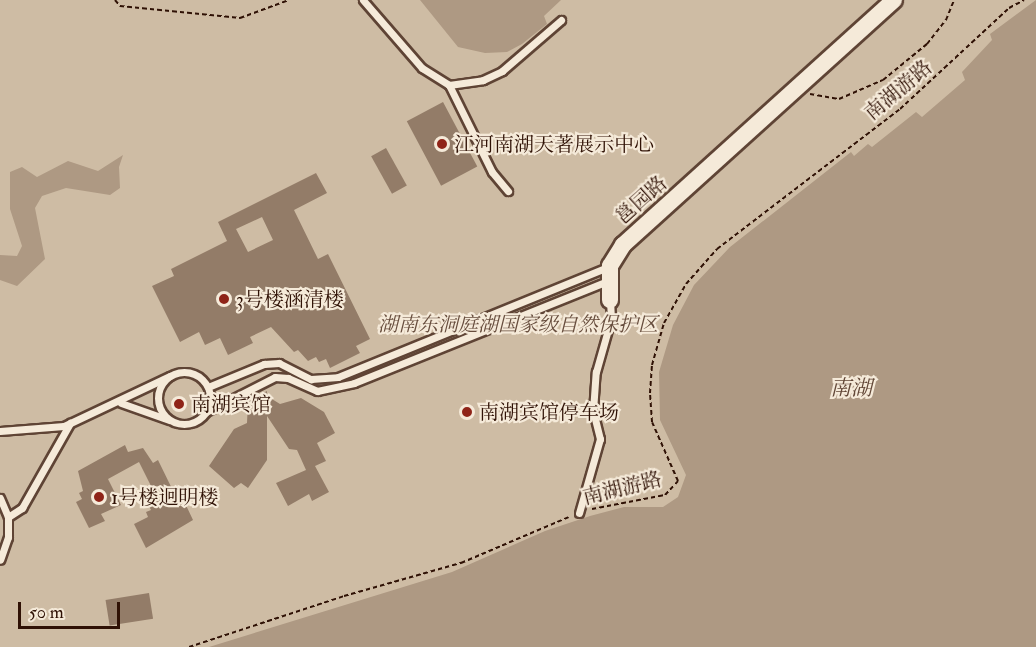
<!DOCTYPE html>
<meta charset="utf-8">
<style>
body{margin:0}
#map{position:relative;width:1036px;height:647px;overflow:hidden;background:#efdfc4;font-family:"IM FELL Double Pica","Noto Serif SC",serif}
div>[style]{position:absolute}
.green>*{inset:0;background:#cebca4;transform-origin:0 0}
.water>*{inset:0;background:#ae9983}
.building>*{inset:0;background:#937c68;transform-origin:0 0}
.path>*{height:2px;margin-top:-1px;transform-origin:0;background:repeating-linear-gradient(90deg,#2f1105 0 4.5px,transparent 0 7.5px)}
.roads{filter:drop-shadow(2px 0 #5f4435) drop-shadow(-2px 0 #5f4435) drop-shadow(0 2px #5f4435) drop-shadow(0 -2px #5f4435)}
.service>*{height:7px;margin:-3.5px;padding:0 3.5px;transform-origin:3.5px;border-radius:3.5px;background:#f5ead9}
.service>.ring{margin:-3.5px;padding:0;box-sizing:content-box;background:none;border:7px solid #f5ead9;border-radius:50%}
.tertiary>*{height:16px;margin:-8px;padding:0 8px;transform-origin:8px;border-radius:8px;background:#f5ead9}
.dots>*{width:16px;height:16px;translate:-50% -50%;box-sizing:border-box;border:3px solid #f5ead9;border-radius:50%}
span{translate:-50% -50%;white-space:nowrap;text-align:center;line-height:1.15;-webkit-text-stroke:4.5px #f5ead9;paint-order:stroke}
.street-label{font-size:20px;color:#2f1105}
.poi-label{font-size:20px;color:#2f1105}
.left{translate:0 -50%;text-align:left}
.park-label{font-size:20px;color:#674d3d;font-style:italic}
.water-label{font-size:21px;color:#624737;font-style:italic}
.scale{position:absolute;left:18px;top:602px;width:102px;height:27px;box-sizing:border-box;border:3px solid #2f1105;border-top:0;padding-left:8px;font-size:18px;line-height:21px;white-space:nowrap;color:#2f1105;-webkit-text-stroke:4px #f5ead9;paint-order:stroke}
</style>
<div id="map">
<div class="green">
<div style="left:0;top:0;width:1036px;height:647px"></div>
</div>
<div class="water">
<div style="clip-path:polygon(420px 0,561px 0,544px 16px,547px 24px,522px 44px,507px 52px,485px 53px,458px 47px)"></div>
<div style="clip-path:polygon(1036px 0,1036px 647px,209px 647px,452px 572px,545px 531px,590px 516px,624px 507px,663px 507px,678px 497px,686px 475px,660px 420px,659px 372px,673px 325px,694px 285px,730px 247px,851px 152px,854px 156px,868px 144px,872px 147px,916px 112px,922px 117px,965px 80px,962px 72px,992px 40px,990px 34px)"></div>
<div style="clip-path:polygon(123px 155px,119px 167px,120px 188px,110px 195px,66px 188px,42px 196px,35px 208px,45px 259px,17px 286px,0 280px,0 255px,17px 256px,22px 246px,10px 209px,10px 172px,22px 167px,37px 177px,68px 161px,98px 171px)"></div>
</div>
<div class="building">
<div style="left:443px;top:102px;width:73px;height:41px;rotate:62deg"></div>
<div style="left:386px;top:148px;width:43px;height:17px;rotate:61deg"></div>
<div style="clip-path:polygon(evenodd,316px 173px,327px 193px,294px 210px,318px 259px,328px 254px,370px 339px,356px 346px,360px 353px,330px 368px,326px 359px,319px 362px,316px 357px,308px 361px,298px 350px,294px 352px,271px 327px,250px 337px,253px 343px,228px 355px,220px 338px,205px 345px,199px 332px,180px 342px,152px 286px,174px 276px,171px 269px,227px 241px,218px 222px,316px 173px,262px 217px,273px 240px,248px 252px,236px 229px,262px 217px)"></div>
<div style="clip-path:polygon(267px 391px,267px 396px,280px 404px,301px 398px,324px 412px,335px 433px,317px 443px,326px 461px,315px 466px,329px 492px,312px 501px,309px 494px,288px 506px,276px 483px,306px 470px,297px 450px,289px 449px,267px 416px,267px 460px,248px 488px,241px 483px,234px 488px,209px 466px,234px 429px,247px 423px,248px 401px)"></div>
<div style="clip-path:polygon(125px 445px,128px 452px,143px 448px,153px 463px,158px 460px,179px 503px,184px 501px,193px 520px,146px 548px,134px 524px,148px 517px,146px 512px,151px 510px,146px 500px,156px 496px,139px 462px,108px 479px,121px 505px,101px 514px,105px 521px,89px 528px,76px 502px,82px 499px,79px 493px,83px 491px,78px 471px)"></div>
<div style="left:149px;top:593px;width:26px;height:44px;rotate:81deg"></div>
</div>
<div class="path">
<div style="left:115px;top:0;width:8px;rotate:50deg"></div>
<div style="left:120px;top:6px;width:121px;rotate:5.7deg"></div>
<div style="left:240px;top:18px;width:52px;rotate:-20.2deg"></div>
<div style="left:810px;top:94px;width:29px;rotate:10deg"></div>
<div style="left:839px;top:99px;width:48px;rotate:-23.4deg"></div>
<div style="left:883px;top:80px;width:57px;rotate:-39.3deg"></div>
<div style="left:927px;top:44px;width:31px;rotate:-52deg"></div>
<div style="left:946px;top:20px;width:22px;rotate:-68deg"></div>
<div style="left:592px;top:509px;width:74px;rotate:-10.9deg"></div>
<div style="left:665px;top:495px;width:19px;rotate:-47deg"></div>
<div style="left:678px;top:481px;width:64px;rotate:-113.8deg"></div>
<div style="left:652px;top:422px;width:29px;rotate:-94deg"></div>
<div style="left:650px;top:393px;width:28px;rotate:-86deg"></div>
<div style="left:652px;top:365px;width:44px;rotate:-74.1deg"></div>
<div style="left:664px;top:323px;width:45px;rotate:-60.6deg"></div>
<div style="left:686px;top:284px;width:47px;rotate:-48.5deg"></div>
<div style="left:717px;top:249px;width:230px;rotate:-37.4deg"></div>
<div style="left:900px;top:109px;width:149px;rotate:-42.8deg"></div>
<div style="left:1009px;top:8px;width:17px;rotate:-28deg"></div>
<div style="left:189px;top:647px;width:163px;rotate:-18.2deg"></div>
<div style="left:344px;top:596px;width:122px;rotate:-15.8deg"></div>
<div style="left:461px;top:563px;width:117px;rotate:-23.1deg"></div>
</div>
<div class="roads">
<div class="service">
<div style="left:363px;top:0;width:90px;rotate:49.1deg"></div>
<div style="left:422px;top:68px;width:32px;rotate:32deg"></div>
<div style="left:449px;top:85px;width:97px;rotate:63.7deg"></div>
<div style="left:492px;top:172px;width:25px;rotate:50deg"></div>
<div style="left:449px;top:85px;width:34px;rotate:-8deg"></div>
<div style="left:483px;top:80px;width:21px;rotate:-25deg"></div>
<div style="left:502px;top:71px;width:78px;rotate:-40.8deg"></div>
<div class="ring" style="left:158px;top:372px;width:45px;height:45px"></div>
<div style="left:208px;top:387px;width:61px;rotate:-22.3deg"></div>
<div style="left:264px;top:364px;width:15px;rotate:-4deg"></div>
<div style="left:279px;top:363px;width:36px;rotate:27deg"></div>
<div style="left:311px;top:379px;width:27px;rotate:-4deg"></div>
<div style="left:338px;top:377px;width:292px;rotate:-22.2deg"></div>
<div style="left:121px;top:403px;width:51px;rotate:19.5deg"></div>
<div style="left:206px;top:412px;width:77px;rotate:-26.9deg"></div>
<div style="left:275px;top:377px;width:13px;rotate:4deg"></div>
<div style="left:288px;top:378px;width:32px;rotate:24deg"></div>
<div style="left:317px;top:391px;width:38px;rotate:-12deg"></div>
<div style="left:354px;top:383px;width:274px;rotate:-21.9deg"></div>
<div style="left:0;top:431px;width:64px;rotate:-4.5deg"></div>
<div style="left:64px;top:426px;width:117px;rotate:-25.3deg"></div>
<div style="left:0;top:498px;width:21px;rotate:67deg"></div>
<div style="left:8px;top:517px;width:20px;rotate:90deg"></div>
<div style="left:8px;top:537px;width:24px;rotate:109deg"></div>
<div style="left:579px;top:513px;width:77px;rotate:-74.2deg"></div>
<div style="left:600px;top:439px;width:29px;rotate:-104deg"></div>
<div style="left:593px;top:411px;width:39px;rotate:-86deg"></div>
<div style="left:596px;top:372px;width:55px;rotate:-74.2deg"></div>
<div style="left:611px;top:319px;width:19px;rotate:-93deg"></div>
<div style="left:8px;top:517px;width:17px;rotate:-33deg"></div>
<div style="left:22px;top:508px;width:98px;rotate:-60.5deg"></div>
</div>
<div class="tertiary">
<div style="left:610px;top:300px;width:34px;rotate:-90deg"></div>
<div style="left:610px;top:266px;width:25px;rotate:-58deg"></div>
<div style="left:623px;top:245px;width:365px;rotate:-42.1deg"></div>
</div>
</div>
<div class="dots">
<div style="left:442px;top:144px;background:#8f2418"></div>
<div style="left:224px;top:299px;background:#8f2418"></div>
<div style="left:179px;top:404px;background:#8f2418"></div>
<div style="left:467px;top:412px;background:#8f2418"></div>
<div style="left:99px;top:497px;background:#8f2418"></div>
</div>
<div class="street-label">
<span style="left:898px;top:90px;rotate:-40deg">南湖游路</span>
<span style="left:641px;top:200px;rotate:-42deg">邕园路</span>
<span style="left:622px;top:488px;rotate:-14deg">南湖游路</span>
</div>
<div class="poi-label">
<span class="left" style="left:454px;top:144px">江河南湖天著展示中心</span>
<span class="left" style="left:236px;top:299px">3号楼涵清楼</span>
<span class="left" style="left:191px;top:404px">南湖宾馆</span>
<span class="left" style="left:479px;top:412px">南湖宾馆停车场</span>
<span class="left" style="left:111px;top:497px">1号楼迥明楼</span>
</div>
<div class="park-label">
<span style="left:518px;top:324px">湖南东洞庭湖国家级自然保护区</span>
</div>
<div class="water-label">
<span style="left:851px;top:389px">南湖</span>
</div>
<div class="scale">50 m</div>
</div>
